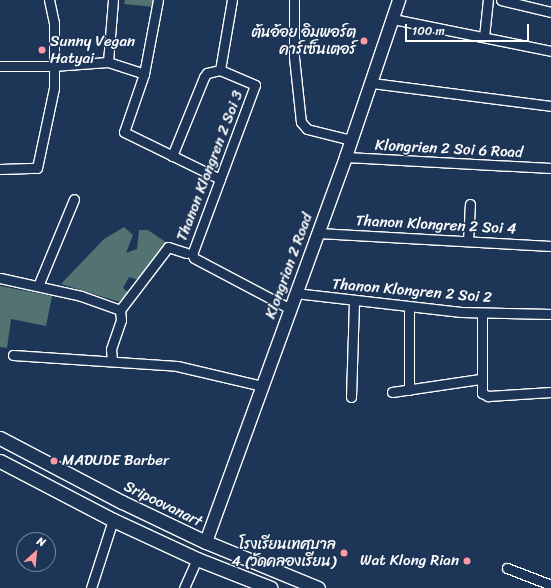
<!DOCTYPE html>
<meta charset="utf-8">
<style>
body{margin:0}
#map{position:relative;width:551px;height:588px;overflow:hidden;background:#1d3557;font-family:Sriracha,"Playpen Sans Thai",sans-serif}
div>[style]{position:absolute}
.green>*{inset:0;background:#527372}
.roads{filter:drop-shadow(1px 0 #fff) drop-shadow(-1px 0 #fff) drop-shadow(0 1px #fff) drop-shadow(0 -1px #fff)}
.minor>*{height:9px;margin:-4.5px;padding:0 4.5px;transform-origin:4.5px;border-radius:4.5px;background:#1d3557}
.tertiary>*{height:12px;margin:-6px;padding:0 6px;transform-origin:6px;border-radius:6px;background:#1d3557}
.secondary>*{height:13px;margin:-6.5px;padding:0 6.5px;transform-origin:6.5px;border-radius:6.5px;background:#1d3557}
.dots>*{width:11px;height:11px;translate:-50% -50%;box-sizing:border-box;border:2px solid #1d3557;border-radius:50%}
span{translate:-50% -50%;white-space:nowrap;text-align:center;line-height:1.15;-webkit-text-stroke:3px #1d3557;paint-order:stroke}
.poi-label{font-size:15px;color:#fff}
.right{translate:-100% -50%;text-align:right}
.left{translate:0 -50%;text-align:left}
.street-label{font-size:15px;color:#fff}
.north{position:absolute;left:16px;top:532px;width:40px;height:40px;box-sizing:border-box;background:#1d3557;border:1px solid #77869a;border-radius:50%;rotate:27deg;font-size:11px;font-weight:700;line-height:16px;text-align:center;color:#fff}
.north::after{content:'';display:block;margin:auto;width:14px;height:18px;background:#ff9aa2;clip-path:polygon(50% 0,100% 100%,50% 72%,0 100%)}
.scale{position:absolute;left:405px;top:24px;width:124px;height:18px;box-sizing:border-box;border:2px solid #fff;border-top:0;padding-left:5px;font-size:12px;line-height:14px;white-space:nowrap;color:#fff;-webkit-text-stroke:3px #1d3557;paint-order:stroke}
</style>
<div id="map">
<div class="green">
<div style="clip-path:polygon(125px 0,157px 0,155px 7px,124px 4px)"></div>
<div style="clip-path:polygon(124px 227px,133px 235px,126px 253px,137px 249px,139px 230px,148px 230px,167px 243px,138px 280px,129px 277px,123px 288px,128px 292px,120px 302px,61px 284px,104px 239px)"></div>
<div style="clip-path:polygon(0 286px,52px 296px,46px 326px,11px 319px,7px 348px,0 347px)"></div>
</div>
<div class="roads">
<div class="minor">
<div style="left:294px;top:0;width:57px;rotate:90deg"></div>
<div style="left:294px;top:57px;width:65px;rotate:83.9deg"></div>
<div style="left:301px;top:122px;width:9px;rotate:49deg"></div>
<div style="left:307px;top:129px;width:45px;rotate:14deg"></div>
<div style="left:501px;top:0;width:51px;rotate:13.5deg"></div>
<div style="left:393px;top:19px;width:161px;rotate:11.4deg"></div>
<div style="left:484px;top:37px;width:37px;rotate:-84deg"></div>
<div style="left:108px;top:62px;width:38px;rotate:18deg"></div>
<div style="left:144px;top:74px;width:61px;rotate:109deg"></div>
<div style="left:124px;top:132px;width:107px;rotate:26.1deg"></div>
<div style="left:0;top:66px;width:53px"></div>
<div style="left:53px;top:66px;width:55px;rotate:-4.2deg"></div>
<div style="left:108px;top:62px;width:62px;rotate:-85.4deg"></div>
<div style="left:220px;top:70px;width:38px;rotate:23deg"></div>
<div style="left:255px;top:85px;width:180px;rotate:110.4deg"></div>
<div style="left:192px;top:254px;width:4px;rotate:63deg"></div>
<div style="left:194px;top:258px;width:107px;rotate:27.8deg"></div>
<div style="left:220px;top:70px;width:71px;rotate:-80.3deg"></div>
<div style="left:144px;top:74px;width:75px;rotate:-79.3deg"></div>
<div style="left:372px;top:83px;width:180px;rotate:7.3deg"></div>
<div style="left:172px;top:156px;width:85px;rotate:-67.9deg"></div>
<div style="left:204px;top:77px;width:5px;rotate:-53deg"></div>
<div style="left:207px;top:73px;width:13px;rotate:-13deg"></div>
<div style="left:346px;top:157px;width:205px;rotate:3.1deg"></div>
<div style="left:0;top:169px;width:37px;rotate:-2deg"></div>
<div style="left:37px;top:168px;width:82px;rotate:-78deg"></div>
<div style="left:54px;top:88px;width:65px;rotate:-90deg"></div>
<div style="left:54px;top:23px;width:24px;rotate:-102deg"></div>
<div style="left:318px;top:233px;width:233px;rotate:3.2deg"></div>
<div style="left:468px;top:241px;width:37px;rotate:-87deg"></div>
<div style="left:0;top:278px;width:83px;rotate:12.5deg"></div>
<div style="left:81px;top:296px;width:41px;rotate:19.7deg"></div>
<div style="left:120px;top:310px;width:10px;rotate:84deg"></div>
<div style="left:121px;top:320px;width:31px;rotate:109deg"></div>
<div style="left:111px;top:349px;width:11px;rotate:85deg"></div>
<div style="left:38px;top:286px;width:94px;rotate:-67.5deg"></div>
<div style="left:295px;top:293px;width:167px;rotate:6.5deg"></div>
<div style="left:461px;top:312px;width:90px;rotate:1.3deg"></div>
<div style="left:409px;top:307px;width:83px;rotate:90deg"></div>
<div style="left:120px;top:310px;width:79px;rotate:-52.7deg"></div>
<div style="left:168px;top:247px;width:19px;rotate:18deg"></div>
<div style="left:482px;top:313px;width:80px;rotate:90deg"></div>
<div style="left:482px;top:393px;width:7px;rotate:27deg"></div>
<div style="left:488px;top:396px;width:63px;rotate:-3.6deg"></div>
<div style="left:13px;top:355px;width:164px;rotate:3.8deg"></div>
<div style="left:177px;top:366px;width:87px;rotate:13.2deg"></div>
<div style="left:392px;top:392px;width:89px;rotate:-8.4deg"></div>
<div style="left:351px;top:397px;width:97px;rotate:-88.2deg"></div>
<div style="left:507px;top:568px;width:47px;rotate:21.1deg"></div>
<div style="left:91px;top:588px;width:71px;rotate:-72.1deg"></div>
<div style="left:184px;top:588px;width:32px;rotate:-66deg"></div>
</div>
<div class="tertiary">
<div style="left:206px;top:542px;width:410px;rotate:-70deg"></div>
<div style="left:346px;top:157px;width:166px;rotate:-71.3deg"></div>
</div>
<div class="secondary">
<div style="left:0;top:438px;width:138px;rotate:27.7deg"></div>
<div style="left:122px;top:502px;width:93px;rotate:25.5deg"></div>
<div style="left:206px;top:542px;width:121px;rotate:22.3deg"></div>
<div style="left:0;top:461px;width:127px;rotate:27.6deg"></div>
<div style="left:113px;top:520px;width:93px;rotate:24.9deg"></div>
<div style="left:197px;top:559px;width:79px;rotate:21.4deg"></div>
</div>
</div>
<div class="dots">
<div style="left:364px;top:41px;background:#ff9aa2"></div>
<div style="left:42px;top:50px;background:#ff9aa2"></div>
<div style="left:54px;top:461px;background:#ff9aa2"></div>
<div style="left:344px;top:553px;background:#ff9aa2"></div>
<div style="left:467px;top:561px;background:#ff9aa2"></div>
</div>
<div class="poi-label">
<span class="right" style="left:356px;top:41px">ต้นอ้อย อิมพอร์ต<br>คาร์เซ็นเตอร์</span>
<span class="left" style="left:50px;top:50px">Sunny Vegan<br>Hatyai</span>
<span class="left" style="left:62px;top:461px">MADUDE Barber</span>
<span class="right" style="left:336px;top:553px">โรงเรียนเทศบาล<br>4 (วัดคลองเรียน)</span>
<span class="right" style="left:459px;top:561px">Wat Klong Rian</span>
</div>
<div class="street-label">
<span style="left:449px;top:149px;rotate:3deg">Klongrien 2 Soi 6 Road</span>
<span style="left:210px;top:166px;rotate:-69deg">Thanon Klongren 2 Soi 3</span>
<span style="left:436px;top:225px;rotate:3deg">Thanon Klongren 2 Soi 4</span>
<span style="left:289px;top:266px;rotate:-70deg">Klongrian 2 Road</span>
<span style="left:412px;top:291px;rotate:5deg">Thanon Klongren 2 Soi 2</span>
<span style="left:163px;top:504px;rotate:26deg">Sripoovanart</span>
</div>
<div class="north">N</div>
<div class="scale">100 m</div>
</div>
